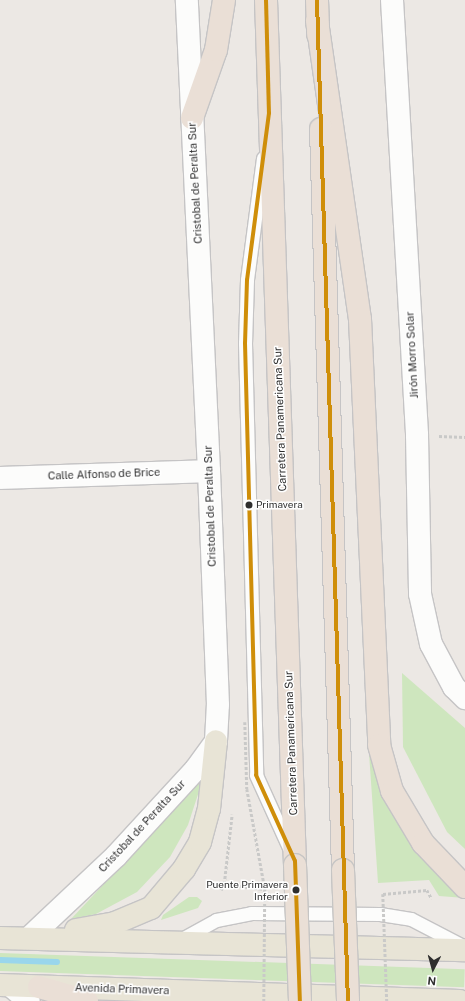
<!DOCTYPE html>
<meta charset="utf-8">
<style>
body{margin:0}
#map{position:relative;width:465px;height:1001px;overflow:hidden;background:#ece8e4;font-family:"Public Sans",sans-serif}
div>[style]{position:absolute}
.green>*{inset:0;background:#cee6be;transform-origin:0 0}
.stream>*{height:6px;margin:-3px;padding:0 3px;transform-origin:3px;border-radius:3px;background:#99d6ec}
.path>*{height:2.5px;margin-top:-1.25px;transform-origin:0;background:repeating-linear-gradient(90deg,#c9c9c8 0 3px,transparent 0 5px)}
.roads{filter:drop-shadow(1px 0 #c5c4c5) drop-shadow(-1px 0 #c5c4c5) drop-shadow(0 1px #c5c4c5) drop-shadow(0 -1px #c5c4c5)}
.service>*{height:13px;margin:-6.5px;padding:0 6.5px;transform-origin:6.5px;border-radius:6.5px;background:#fcfcfb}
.minor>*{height:22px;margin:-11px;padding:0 11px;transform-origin:11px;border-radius:11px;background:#fcfcfb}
.tertiary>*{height:22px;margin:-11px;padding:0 11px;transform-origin:11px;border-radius:11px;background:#fcfcfb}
.primary>*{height:22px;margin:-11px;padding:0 11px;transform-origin:11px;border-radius:11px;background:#e8e4d6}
.motorway>*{height:22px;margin:-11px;padding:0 11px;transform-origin:11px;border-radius:11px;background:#eadfd6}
.path-bridge>*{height:2.5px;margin-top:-1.25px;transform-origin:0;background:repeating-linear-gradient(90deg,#c9c9c8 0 3px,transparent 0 5px)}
.bridges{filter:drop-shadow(1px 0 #c6c5c4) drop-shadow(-1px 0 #c6c5c4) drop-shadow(0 1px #c6c5c4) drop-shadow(0 -1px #c6c5c4)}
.motorway-bridge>*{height:22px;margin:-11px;padding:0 11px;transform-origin:11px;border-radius:11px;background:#eadfd6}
.bus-1>*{height:4px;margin:-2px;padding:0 2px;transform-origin:2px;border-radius:2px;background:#cf8e09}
.dots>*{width:11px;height:11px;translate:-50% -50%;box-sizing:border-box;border:2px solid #fff;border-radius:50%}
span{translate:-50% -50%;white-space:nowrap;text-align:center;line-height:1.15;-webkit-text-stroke:3px #fff;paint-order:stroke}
.bus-label{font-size:10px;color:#2e2e2e}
.left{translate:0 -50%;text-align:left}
.right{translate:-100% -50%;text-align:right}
.street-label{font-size:11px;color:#2e2e2e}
.north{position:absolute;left:413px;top:949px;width:40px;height:40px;-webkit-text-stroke:3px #fff;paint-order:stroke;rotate:186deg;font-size:11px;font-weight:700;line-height:16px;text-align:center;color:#2e2e2e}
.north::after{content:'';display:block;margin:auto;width:14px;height:18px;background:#2e2e2e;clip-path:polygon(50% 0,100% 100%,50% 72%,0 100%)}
</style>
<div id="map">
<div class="green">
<div style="clip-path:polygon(402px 673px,465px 728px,465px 849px,447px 832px,403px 747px)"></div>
<div style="clip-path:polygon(369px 753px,421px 833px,465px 898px,439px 896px,429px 880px,378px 883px)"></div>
<div style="clip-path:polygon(203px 779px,188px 825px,170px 857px,137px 892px,96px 914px,71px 919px)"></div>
<div style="clip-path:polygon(189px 897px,197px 897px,202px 901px,198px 908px,161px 920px,163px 915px)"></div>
<div style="left:0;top:953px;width:465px;height:18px;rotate:2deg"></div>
</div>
<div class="stream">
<div style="left:0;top:960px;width:57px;rotate:2deg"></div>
</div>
<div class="path">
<div style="left:439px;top:436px;width:26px;rotate:2deg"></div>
<div style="left:224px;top:884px;width:41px;rotate:7deg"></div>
<div style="left:221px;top:890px;width:7px;rotate:-63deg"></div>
<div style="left:224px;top:884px;width:70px;rotate:-83.5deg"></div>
<div style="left:383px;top:894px;width:44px;rotate:-5.2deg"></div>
<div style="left:427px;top:890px;width:10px;rotate:61deg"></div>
</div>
<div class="roads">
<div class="service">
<div style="left:263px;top:158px;width:123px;rotate:97.5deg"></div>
<div style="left:247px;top:280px;width:63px;rotate:91.8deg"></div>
<div style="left:245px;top:343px;width:432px;rotate:88.5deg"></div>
<div style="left:256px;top:775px;width:82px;rotate:65.6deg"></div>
<div style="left:180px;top:940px;width:41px;rotate:-29.1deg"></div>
<div style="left:216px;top:920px;width:36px;rotate:-11deg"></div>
<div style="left:251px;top:913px;width:129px;rotate:0.4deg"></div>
<div style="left:380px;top:914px;width:31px;rotate:9deg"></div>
<div style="left:411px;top:919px;width:59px;rotate:27.4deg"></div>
</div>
<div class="minor">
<div style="left:0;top:478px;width:209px;rotate:-1.9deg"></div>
</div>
<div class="tertiary">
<div style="left:392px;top:0;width:436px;rotate:86.7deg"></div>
<div style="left:417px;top:435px;width:159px;rotate:88.9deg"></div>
<div style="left:420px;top:594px;width:51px;rotate:77.6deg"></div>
<div style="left:431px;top:644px;width:49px;rotate:61.9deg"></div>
<div style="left:454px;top:687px;width:16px;rotate:45deg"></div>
<div style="left:29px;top:938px;width:120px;rotate:-43.3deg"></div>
<div style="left:116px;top:856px;width:118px;rotate:-47.4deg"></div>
<div style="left:196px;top:769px;width:34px;rotate:-54deg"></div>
<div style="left:216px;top:741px;width:36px;rotate:-87deg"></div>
<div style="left:218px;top:705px;width:234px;rotate:-92.2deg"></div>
<div style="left:209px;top:471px;width:472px;rotate:-92.7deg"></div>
<div style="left:11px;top:986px;width:23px;rotate:40deg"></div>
</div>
<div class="primary">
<div style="left:76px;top:930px;width:40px;rotate:-10deg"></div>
<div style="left:115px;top:923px;width:39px;rotate:-23deg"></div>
<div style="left:151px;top:908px;width:51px;rotate:-49.8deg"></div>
<div style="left:184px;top:869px;width:31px;rotate:-59deg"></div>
<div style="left:200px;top:842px;width:34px;rotate:-75deg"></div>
<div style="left:209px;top:809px;width:68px;rotate:-84.1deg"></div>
<div style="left:0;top:938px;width:465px;rotate:1.5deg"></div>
<div style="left:0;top:985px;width:460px;rotate:2deg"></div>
</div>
<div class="motorway">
<div style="left:266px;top:0;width:865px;rotate:88.08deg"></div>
<div style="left:317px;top:0;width:35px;rotate:88deg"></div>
<div style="left:317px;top:21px;width:301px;rotate:81.8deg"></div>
<div style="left:360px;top:319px;width:426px;rotate:87.4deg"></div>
<div style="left:379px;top:745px;width:48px;rotate:74.2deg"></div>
<div style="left:392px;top:791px;width:61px;rotate:59.2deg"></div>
<div style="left:423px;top:843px;width:61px;rotate:46.3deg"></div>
<div style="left:192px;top:118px;width:72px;rotate:-70.6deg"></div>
<div style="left:216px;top:50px;width:51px;rotate:-80.9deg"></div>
<div style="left:321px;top:129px;width:741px;rotate:88.3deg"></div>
<div style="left:39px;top:987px;width:50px;rotate:16.3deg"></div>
</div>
</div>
<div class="path-bridge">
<div style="left:245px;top:722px;width:67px;rotate:88.3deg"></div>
<div style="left:247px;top:789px;width:102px;rotate:79.8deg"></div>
<div style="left:265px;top:889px;width:112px;rotate:90.5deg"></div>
<div style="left:383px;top:894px;width:107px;rotate:87.9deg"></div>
</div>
<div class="bridges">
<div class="motorway-bridge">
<div style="left:295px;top:865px;width:136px;rotate:87.9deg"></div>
<div style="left:343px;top:870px;width:131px;rotate:87.8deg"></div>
</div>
</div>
<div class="bus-1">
<div style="left:266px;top:0;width:113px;rotate:88.5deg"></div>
<div style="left:269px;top:113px;width:168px;rotate:97.5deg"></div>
<div style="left:247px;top:280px;width:63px;rotate:91.8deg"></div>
<div style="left:245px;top:343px;width:432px;rotate:88.5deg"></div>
<div style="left:256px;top:775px;width:94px;rotate:65.6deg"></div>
<div style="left:295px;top:861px;width:140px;rotate:88deg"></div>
<div style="left:317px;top:0;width:1001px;rotate:88.23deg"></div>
</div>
<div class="dots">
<div style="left:249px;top:505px;background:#2e2e2e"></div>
<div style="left:296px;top:890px;background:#2e2e2e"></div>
</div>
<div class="bus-label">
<span class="left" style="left:256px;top:505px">Primavera</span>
<span class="right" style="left:288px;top:890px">Puente Primavera<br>Inferior</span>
</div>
<div class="street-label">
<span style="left:195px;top:183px;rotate:-93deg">Cristobal de Peralta Sur</span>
<span style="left:412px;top:355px;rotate:-93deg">Jirón Morro Solar</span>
<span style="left:280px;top:419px;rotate:-92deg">Carretera Panamericana Sur</span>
<span style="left:104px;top:474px;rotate:-2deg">Calle Alfonso de Brice</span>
<span style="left:210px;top:506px;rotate:-92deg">Cristobal de Peralta Sur</span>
<span style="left:291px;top:743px;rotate:-92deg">Carretera Panamericana Sur</span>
<span style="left:142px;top:826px;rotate:-47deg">Cristobal de Peralta Sur</span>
<span style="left:122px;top:989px;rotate:2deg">Avenida Primavera</span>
</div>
<div class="north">N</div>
</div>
